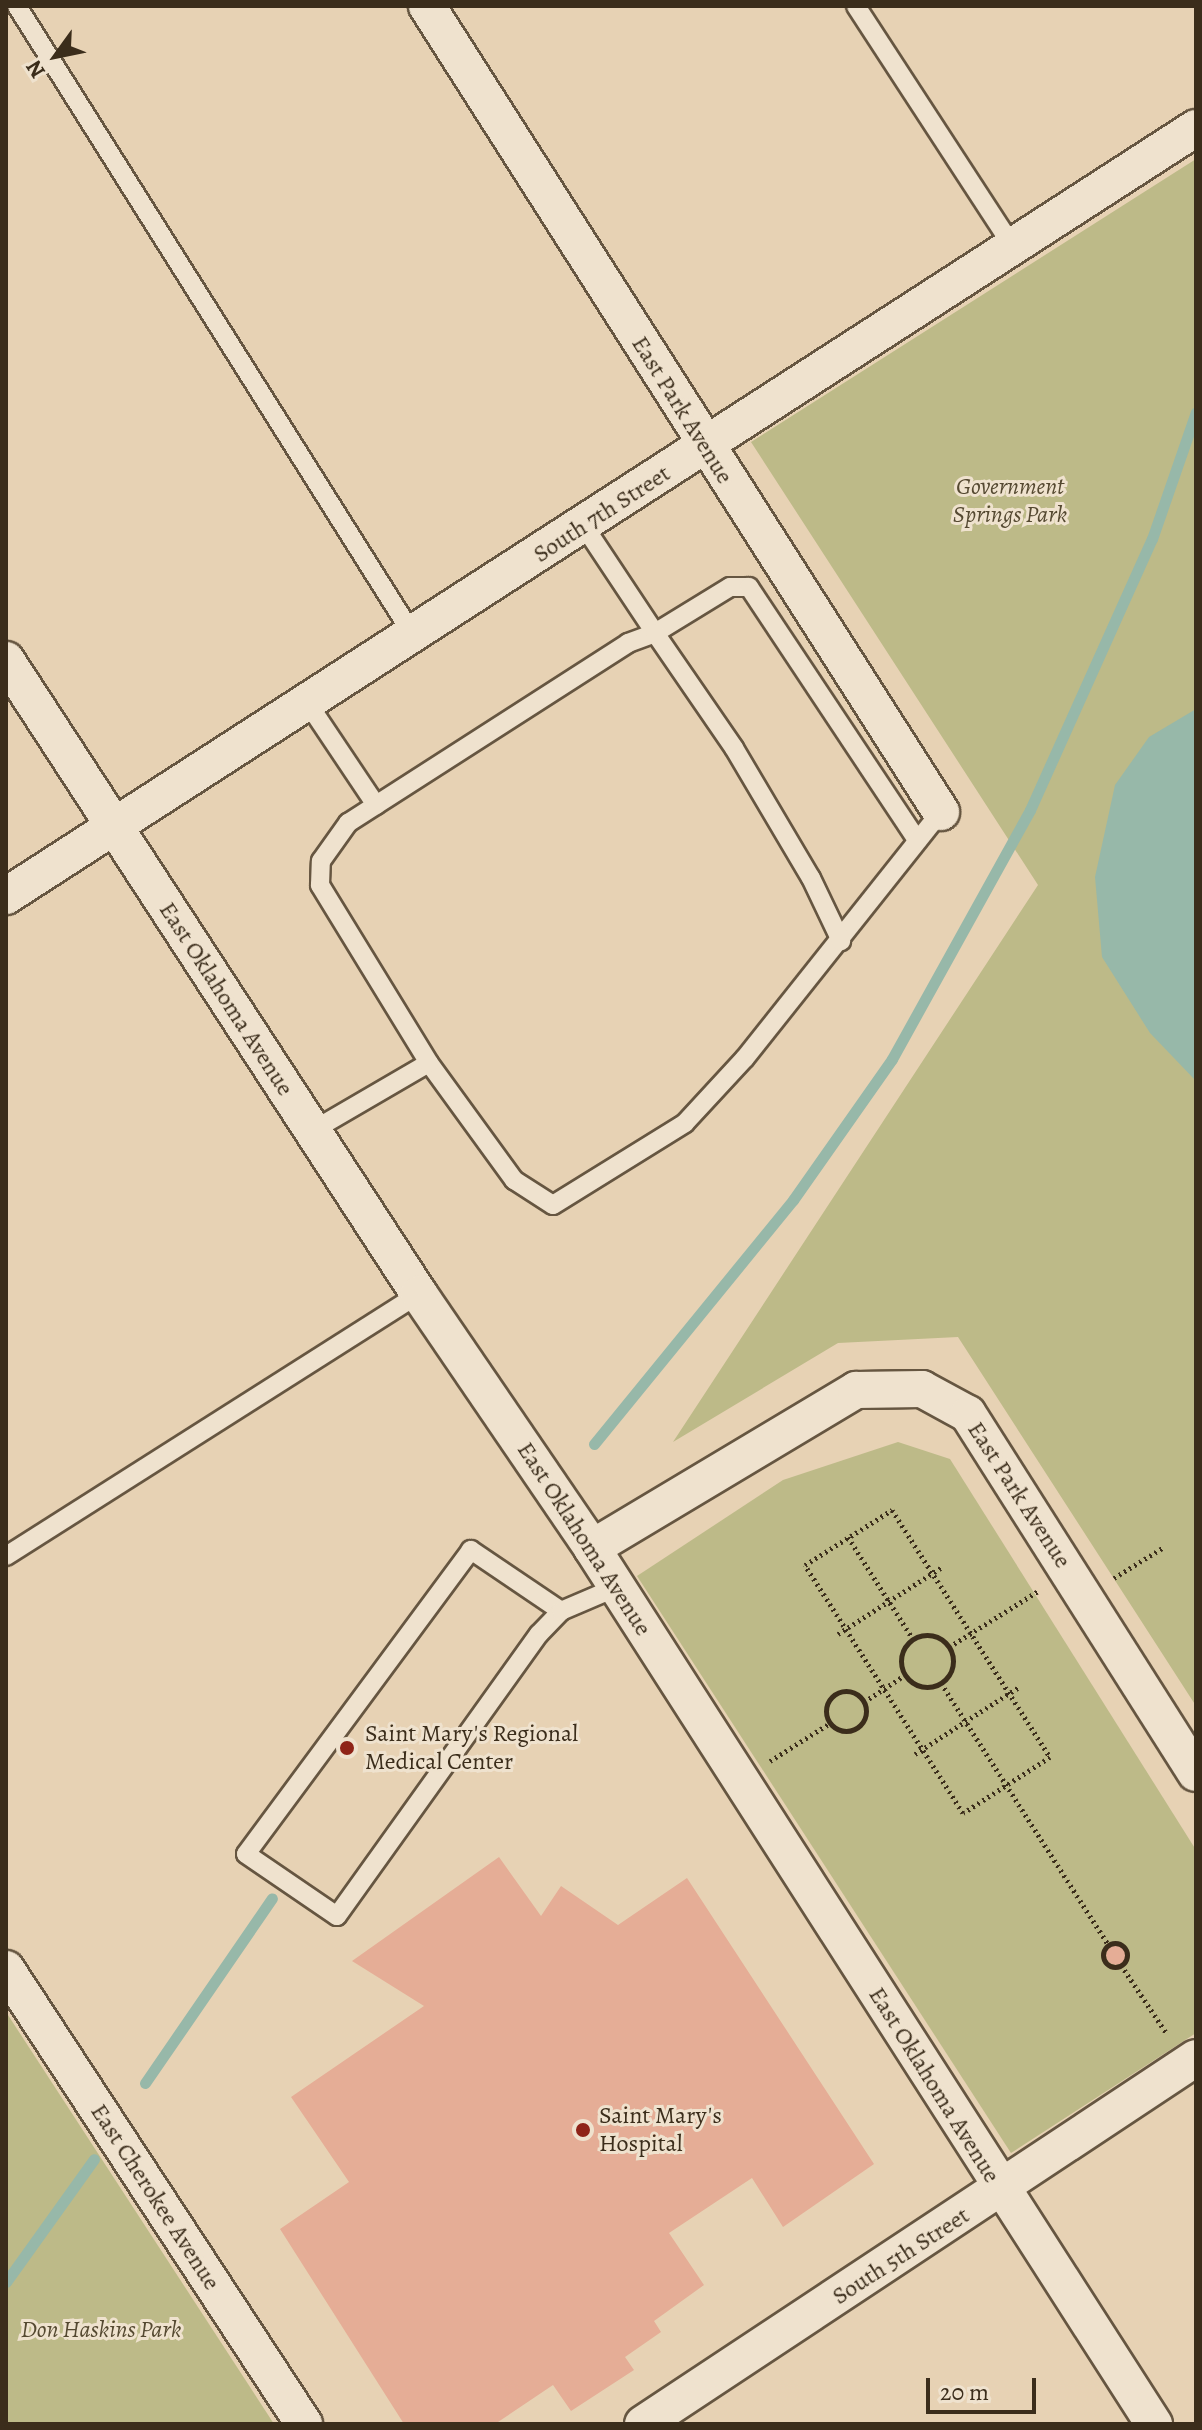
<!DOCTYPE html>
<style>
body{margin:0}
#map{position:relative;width:1202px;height:2430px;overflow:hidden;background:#e7d2b4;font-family:Alegreya,serif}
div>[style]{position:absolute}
.green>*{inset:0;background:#bdba88}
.water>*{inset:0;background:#97b8a9}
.stream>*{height:11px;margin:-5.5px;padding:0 5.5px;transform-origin:5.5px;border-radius:5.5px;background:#97b8a9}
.building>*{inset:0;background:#e5ad96}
.round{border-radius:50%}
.path>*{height:5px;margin-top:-2.5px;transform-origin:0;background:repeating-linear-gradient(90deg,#3b2d1b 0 2px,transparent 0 6px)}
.path>.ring{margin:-2.5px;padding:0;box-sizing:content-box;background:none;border:5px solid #3b2d1b;border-radius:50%}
.roads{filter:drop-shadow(2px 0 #665641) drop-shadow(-2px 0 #665641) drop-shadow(0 2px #665641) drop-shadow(0 -2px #665641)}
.service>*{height:18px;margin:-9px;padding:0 9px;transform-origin:9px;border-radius:9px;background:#efe2ce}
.minor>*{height:36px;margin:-18px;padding:0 18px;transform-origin:18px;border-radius:18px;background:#efe2ce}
.dots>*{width:22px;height:22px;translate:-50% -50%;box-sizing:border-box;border:4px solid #efe2ce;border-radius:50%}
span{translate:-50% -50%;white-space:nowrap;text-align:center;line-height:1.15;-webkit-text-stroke:6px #efe2ce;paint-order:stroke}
.street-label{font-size:24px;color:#3b2d1b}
.park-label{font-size:24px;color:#554931;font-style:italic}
.poi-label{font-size:24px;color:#3b2d1b}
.left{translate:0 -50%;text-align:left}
.frame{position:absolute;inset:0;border:8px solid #3b2d1b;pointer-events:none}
.north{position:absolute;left:16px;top:16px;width:80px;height:80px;-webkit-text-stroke:6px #efe2ce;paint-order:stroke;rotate:237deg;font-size:22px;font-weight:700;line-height:32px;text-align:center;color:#3b2d1b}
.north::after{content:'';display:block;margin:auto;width:28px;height:36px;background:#3b2d1b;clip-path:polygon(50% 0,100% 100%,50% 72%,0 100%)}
.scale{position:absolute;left:926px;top:2378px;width:110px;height:36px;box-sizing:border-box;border:4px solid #3b2d1b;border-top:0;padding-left:10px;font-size:24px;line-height:28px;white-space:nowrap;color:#3b2d1b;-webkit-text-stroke:6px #efe2ce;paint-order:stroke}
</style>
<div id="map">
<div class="green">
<div style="clip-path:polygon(1196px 159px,1196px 1706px,958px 1337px,838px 1343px,673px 1442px,1038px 885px,751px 442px)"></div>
<div style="clip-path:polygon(898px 1442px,950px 1459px,1196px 1850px,1196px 2033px,1011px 2153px,637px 1576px,783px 1480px)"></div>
<div style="clip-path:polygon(6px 2012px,274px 2424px,6px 2424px)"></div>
</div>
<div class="water">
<div style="clip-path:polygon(1196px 709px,1196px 1081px,1150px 1033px,1102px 957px,1095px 877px,1115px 785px,1149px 737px)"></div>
</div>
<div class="stream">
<div style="left:594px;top:1444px;width:315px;rotate:-50.8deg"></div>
<div style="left:793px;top:1200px;width:172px;rotate:-54.9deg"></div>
<div style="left:892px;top:1059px;width:285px;rotate:-61deg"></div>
<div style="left:1030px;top:810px;width:297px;rotate:-65.8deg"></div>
<div style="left:1152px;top:539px;width:134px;rotate:-70.9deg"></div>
<div style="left:145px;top:2083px;width:224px;rotate:-55.5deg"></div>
<div style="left:6px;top:2282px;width:151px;rotate:-54.4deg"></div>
</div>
<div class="building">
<div style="clip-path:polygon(499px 1857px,541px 1916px,561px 1886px,618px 1925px,687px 1878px,874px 2164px,783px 2227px,752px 2178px,669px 2233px,704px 2285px,654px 2321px,661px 2332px,625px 2357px,634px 2370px,571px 2411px,553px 2385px,495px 2424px,404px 2424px,280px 2229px,349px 2182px,291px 2097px,424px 2006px,352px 1961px)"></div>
<div class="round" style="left:1106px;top:1945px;width:20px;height:20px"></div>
</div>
<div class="path">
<div style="left:892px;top:1510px;width:293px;rotate:57.4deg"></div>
<div style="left:1050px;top:1757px;width:103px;rotate:147.2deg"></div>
<div style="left:963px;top:1813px;width:294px;rotate:-122.5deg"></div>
<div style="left:805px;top:1565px;width:103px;rotate:-32.3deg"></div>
<div style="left:848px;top:1537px;width:121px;rotate:57.5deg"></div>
<div style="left:1114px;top:1578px;width:59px;rotate:-31.8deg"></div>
<div style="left:838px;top:1634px;width:124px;rotate:-32.8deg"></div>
<div class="ring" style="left:901px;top:1635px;width:47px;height:47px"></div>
<div style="left:949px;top:1647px;width:107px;rotate:-32.1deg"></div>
<div style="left:941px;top:1683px;width:312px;rotate:57.4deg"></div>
<div class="ring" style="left:826px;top:1691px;width:35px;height:35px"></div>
<div style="left:864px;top:1702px;width:49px;rotate:-33.4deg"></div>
<div style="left:915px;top:1754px;width:124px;rotate:-32.8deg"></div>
<div style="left:770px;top:1761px;width:71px;rotate:-32.3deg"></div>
<div class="ring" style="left:1103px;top:1943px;width:19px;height:19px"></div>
<div style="left:1121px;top:1965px;width:83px;rotate:56.3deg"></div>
</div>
<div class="roads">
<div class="service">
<div style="left:17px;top:6px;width:743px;rotate:57.81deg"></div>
<div style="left:856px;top:6px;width:288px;rotate:56.9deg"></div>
<div style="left:584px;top:526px;width:128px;rotate:56.4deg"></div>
<div style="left:655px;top:633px;width:88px;rotate:-31.5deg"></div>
<div style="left:730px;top:587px;width:19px"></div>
<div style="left:749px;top:587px;width:304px;rotate:56.4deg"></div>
<div style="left:307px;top:702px;width:124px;rotate:56.2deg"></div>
<div style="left:429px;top:1063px;width:145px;rotate:54deg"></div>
<div style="left:514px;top:1180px;width:46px;rotate:32.7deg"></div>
<div style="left:553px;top:1205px;width:155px;rotate:-31.8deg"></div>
<div style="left:685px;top:1123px;width:88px;rotate:-47.3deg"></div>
<div style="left:745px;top:1058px;width:315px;rotate:-51.5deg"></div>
<div style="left:312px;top:1131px;width:135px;rotate:-30.2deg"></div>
<div style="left:429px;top:1063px;width:209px;rotate:-121.5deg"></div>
<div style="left:320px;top:885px;width:24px;rotate:-88deg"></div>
<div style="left:321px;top:861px;width:47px;rotate:-54.6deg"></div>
<div style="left:348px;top:823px;width:333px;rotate:-32.7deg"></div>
<div style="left:628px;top:643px;width:29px;rotate:-20deg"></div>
<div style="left:655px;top:633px;width:140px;rotate:55.5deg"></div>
<div style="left:734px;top:748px;width:151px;rotate:59.4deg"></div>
<div style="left:811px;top:878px;width:70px;rotate:64.5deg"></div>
<div style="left:6px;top:1556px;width:489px;rotate:-32.4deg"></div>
<div style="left:561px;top:1611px;width:109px;rotate:-145.9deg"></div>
<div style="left:471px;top:1550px;width:378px;rotate:126.5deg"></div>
<div style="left:246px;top:1854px;width:110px;rotate:34.3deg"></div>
<div style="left:337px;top:1916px;width:347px;rotate:-54.4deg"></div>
<div style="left:539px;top:1634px;width:32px;rotate:-46deg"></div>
<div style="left:561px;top:1611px;width:61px;rotate:-23.2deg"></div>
</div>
<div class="minor">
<div style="left:427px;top:6px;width:956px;rotate:57.47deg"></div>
<div style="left:6px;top:660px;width:757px;rotate:56.92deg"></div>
<div style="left:419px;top:1294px;width:307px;rotate:55.7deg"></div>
<div style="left:592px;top:1548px;width:1041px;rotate:57.32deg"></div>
<div style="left:6px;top:896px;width:1416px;rotate:-32.84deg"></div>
<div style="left:592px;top:1548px;width:308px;rotate:-30.9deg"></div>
<div style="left:856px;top:1390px;width:66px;rotate:-0.9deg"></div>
<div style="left:922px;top:1389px;width:52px;rotate:28.5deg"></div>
<div style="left:968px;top:1414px;width:425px;rotate:57.6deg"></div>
<div style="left:6px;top:1969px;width:544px;rotate:56.78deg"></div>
<div style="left:643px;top:2424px;width:663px;rotate:-33.5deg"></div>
</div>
</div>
<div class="dots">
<div style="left:347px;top:1748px;background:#8f2418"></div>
<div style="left:583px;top:2130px;background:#8f2418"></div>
</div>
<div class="street-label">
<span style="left:682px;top:410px;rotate:58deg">East Park Avenue</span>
<span style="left:602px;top:514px;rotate:-33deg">South 7th Street</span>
<span style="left:226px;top:999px;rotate:57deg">East Oklahoma Avenue</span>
<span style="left:1019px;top:1495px;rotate:57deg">East Park Avenue</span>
<span style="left:584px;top:1539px;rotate:57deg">East Oklahoma Avenue</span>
<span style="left:934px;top:2085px;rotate:58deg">East Oklahoma Avenue</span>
<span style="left:155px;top:2197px;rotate:57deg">East Cherokee Avenue</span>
<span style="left:901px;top:2256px;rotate:-33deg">South 5th Street</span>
</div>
<div class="park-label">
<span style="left:1010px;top:501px">Government<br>Springs Park</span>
<span style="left:101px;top:2330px">Don Haskins Park</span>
</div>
<div class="poi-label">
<span class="left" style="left:365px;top:1748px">Saint Mary's Regional<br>Medical Center</span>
<span class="left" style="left:599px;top:2130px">Saint Mary's<br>Hospital</span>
</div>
<div class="frame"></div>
<div class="north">N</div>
<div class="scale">20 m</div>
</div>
